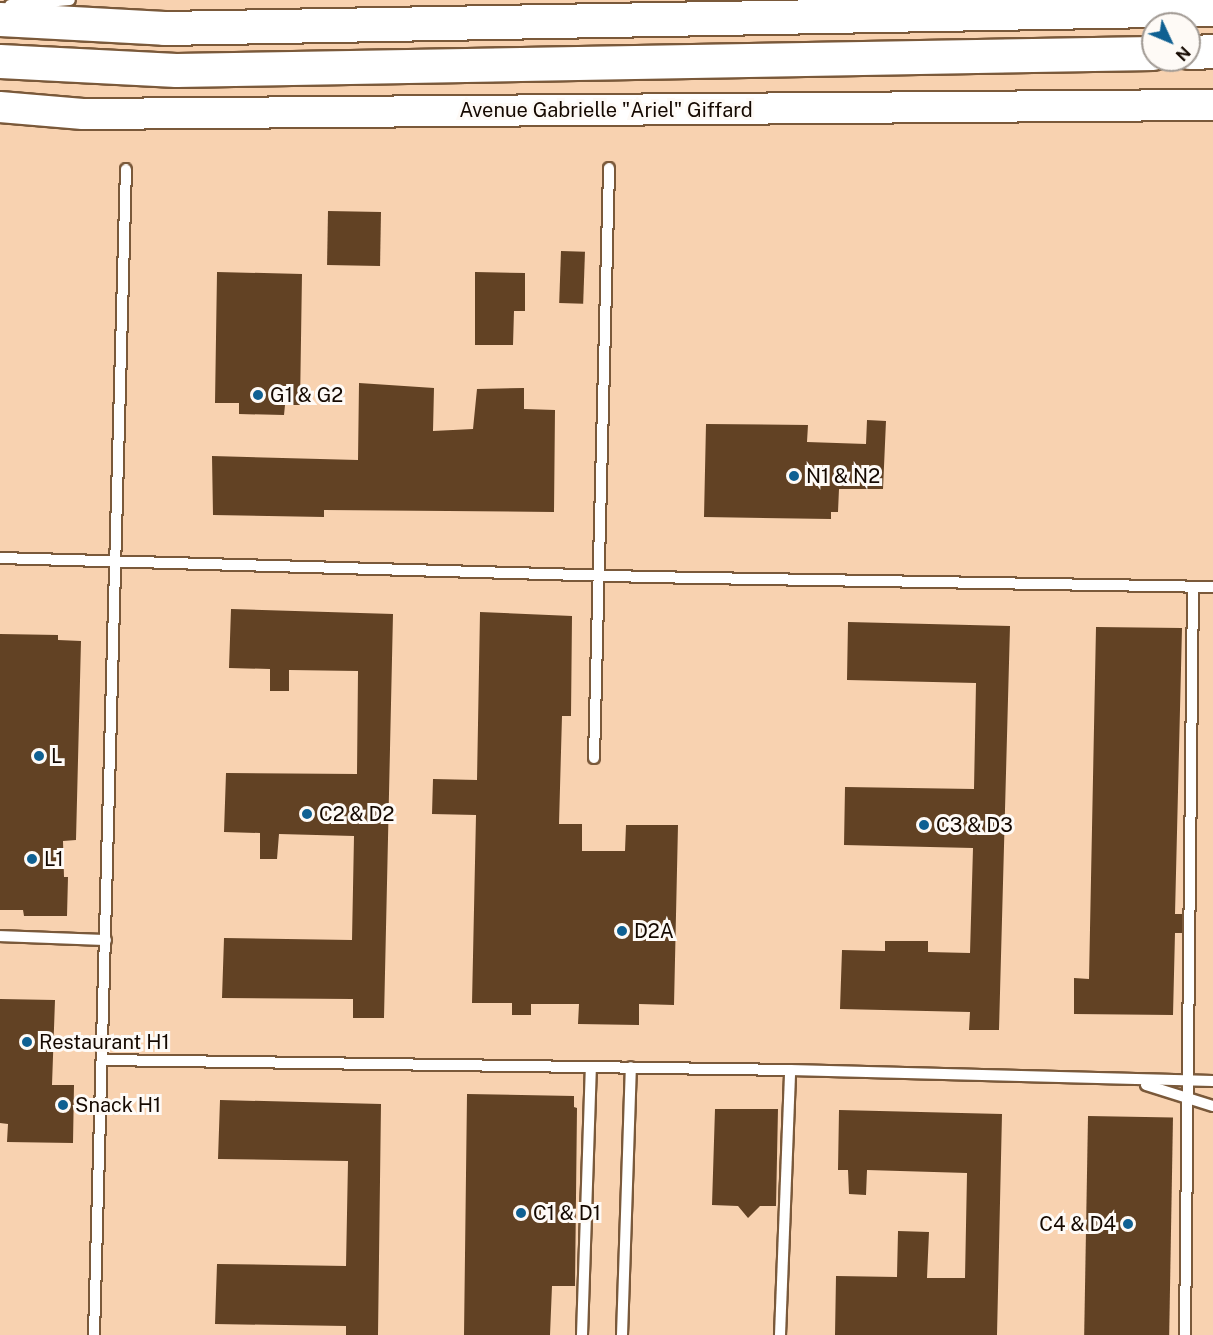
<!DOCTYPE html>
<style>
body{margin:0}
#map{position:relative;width:1213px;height:1335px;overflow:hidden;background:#f8d2b0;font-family:"Public Sans",sans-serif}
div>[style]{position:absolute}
.building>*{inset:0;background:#624224;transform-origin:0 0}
.roads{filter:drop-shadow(2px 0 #7a593a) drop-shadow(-2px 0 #7a593a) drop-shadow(0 2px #7a593a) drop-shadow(0 -2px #7a593a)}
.lane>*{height:10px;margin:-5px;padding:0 5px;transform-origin:5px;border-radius:5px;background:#fff}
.secondary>*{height:30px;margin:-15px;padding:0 15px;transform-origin:15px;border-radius:15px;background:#fff}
.highway>*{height:33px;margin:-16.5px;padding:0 16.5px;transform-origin:16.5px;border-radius:16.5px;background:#fff}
.dots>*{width:16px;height:16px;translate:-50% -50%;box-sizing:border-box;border:3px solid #fefaf6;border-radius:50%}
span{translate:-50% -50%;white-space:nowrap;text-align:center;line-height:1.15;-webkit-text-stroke:6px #fefaf6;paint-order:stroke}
.street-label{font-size:20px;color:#150901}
.poi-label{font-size:20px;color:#150901}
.left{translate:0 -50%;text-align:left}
.right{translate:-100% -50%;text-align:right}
.north{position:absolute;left:1141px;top:12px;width:60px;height:60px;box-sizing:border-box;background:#fefaf6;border:2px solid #a19a94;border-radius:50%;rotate:134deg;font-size:16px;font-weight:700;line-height:24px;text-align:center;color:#150901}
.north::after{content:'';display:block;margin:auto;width:21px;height:27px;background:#0f6092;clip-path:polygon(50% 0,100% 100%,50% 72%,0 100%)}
</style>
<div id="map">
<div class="building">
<div style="left:328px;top:211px;width:53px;height:54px;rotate:1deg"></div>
<div style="left:561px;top:251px;width:24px;height:52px;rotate:2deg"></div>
<div style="clip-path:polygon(217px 272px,302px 274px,300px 405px,285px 405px,284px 415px,239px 414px,239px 403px,215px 403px)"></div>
<div style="clip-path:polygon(475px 272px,525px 273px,525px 311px,514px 311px,513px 345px,475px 345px)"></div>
<div style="clip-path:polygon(359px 383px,434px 388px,433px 431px,473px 429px,477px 389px,524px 388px,524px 409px,555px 410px,554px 512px,324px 510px,324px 517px,213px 515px,212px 456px,358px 460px)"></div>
<div style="clip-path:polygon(867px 420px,886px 421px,883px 489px,839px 489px,838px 512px,831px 512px,831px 519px,704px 517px,706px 424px,808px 425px,807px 442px,866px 444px)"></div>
<div style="clip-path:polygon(231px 609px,393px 614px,384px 1018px,353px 1018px,353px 999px,222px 998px,224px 938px,352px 940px,354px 836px,279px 834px,277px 859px,260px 859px,260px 833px,224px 832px,226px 773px,357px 774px,358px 671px,289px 670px,289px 691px,270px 691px,270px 669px,229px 668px)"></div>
<div style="clip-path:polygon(480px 612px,572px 616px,571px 716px,562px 716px,559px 824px,582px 824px,582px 851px,625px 851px,626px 825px,678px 825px,674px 1005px,639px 1004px,639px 1025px,578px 1024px,579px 1004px,531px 1004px,531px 1015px,512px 1015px,512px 1003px,472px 1003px,476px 815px,432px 814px,433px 779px,477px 780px)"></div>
<div style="clip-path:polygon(848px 622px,1010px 626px,999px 1030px,969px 1030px,970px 1012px,840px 1009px,842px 950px,885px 951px,885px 941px,928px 941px,928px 952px,970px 953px,973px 848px,844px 845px,845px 787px,974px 789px,976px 683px,847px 680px)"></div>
<div style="clip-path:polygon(1096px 627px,1182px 628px,1175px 914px,1182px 914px,1182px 933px,1175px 933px,1173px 1015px,1074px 1014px,1074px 978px,1089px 979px)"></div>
<div style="clip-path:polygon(0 634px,58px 635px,58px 640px,81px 641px,76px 840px,63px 841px,64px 877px,68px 877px,67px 916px,24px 916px,23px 910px,0 910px)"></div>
<div style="clip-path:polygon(0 999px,55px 1000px,52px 1085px,74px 1085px,73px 1143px,7px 1142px,8px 1124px,0 1123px)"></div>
<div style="clip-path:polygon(467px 1094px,574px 1096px,574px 1107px,577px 1108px,575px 1286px,552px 1286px,550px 1335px,464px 1335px)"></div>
<div style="clip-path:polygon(220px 1100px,381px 1104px,378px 1335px,346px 1335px,346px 1326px,215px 1324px,217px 1264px,346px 1266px,348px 1161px,218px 1159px)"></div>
<div style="clip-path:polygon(715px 1109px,778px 1109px,776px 1206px,760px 1206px,748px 1218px,738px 1206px,712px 1205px)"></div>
<div style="clip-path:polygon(839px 1110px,1002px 1114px,997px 1335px,835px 1335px,836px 1276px,897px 1277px,898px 1231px,929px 1232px,927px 1278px,965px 1278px,967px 1173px,867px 1170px,866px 1195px,849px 1194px,848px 1170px,838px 1170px)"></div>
<div style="left:1088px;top:1116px;width:85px;height:219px;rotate:1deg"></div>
</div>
<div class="roads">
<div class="lane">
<div style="left:10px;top:5px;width:60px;rotate:-4.8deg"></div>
<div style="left:0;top:558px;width:646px;rotate:1.68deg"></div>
<div style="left:646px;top:577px;width:567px;rotate:1.01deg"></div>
<div style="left:594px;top:758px;width:590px;rotate:-88.54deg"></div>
<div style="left:0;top:936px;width:106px;rotate:2.2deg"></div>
<div style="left:102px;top:1060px;width:688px;rotate:0.83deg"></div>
<div style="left:790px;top:1070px;width:423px;rotate:1.5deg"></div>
<div style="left:1146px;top:1085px;width:70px;rotate:17.4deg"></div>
<div style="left:94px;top:1335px;width:1166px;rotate:-88.43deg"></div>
<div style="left:582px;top:1335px;width:267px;rotate:-88.1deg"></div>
<div style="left:622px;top:1335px;width:268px;rotate:-88.1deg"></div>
<div style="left:780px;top:1335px;width:265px;rotate:-87.8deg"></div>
<div style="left:1185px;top:1335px;width:748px;rotate:-89.39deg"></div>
</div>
<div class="secondary">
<div style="left:0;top:107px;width:83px;rotate:4.8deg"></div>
<div style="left:83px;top:114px;width:1130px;rotate:-0.46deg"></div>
</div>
<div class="highway">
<div style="left:0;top:19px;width:164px;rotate:3.1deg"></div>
<div style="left:164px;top:28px;width:1049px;rotate:-1.04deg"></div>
<div style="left:1189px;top:52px;width:24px;rotate:-2deg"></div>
<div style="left:0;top:61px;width:176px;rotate:2.9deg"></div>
<div style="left:176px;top:70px;width:977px;rotate:-1deg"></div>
</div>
</div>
<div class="dots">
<div style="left:258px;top:395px;background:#0f6092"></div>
<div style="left:794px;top:476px;background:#0f6092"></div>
<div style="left:39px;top:756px;background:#0f6092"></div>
<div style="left:307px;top:814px;background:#0f6092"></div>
<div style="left:924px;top:825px;background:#0f6092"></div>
<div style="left:32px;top:859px;background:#0f6092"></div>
<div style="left:622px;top:931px;background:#0f6092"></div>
<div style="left:27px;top:1042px;background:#0f6092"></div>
<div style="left:63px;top:1105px;background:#0f6092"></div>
<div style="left:521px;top:1213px;background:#0f6092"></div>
<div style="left:1128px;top:1224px;background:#0f6092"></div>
</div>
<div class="street-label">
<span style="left:606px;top:110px">Avenue Gabrielle "Ariel" Giffard</span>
</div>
<div class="poi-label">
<span class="left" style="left:270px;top:395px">G1 &amp; G2</span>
<span class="left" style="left:806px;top:476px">N1 &amp; N2</span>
<span class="left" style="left:51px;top:756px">L</span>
<span class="left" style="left:319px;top:814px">C2 &amp; D2</span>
<span class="left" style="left:936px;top:825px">C3 &amp; D3</span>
<span class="left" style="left:44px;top:859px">L1</span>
<span class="left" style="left:634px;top:931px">D2A</span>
<span class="left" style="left:39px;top:1042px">Restaurant H1</span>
<span class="left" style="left:75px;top:1105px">Snack H1</span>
<span class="left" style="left:533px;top:1213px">C1 &amp; D1</span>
<span class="right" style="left:1116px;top:1224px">C4 &amp; D4</span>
</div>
<div class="north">N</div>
</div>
